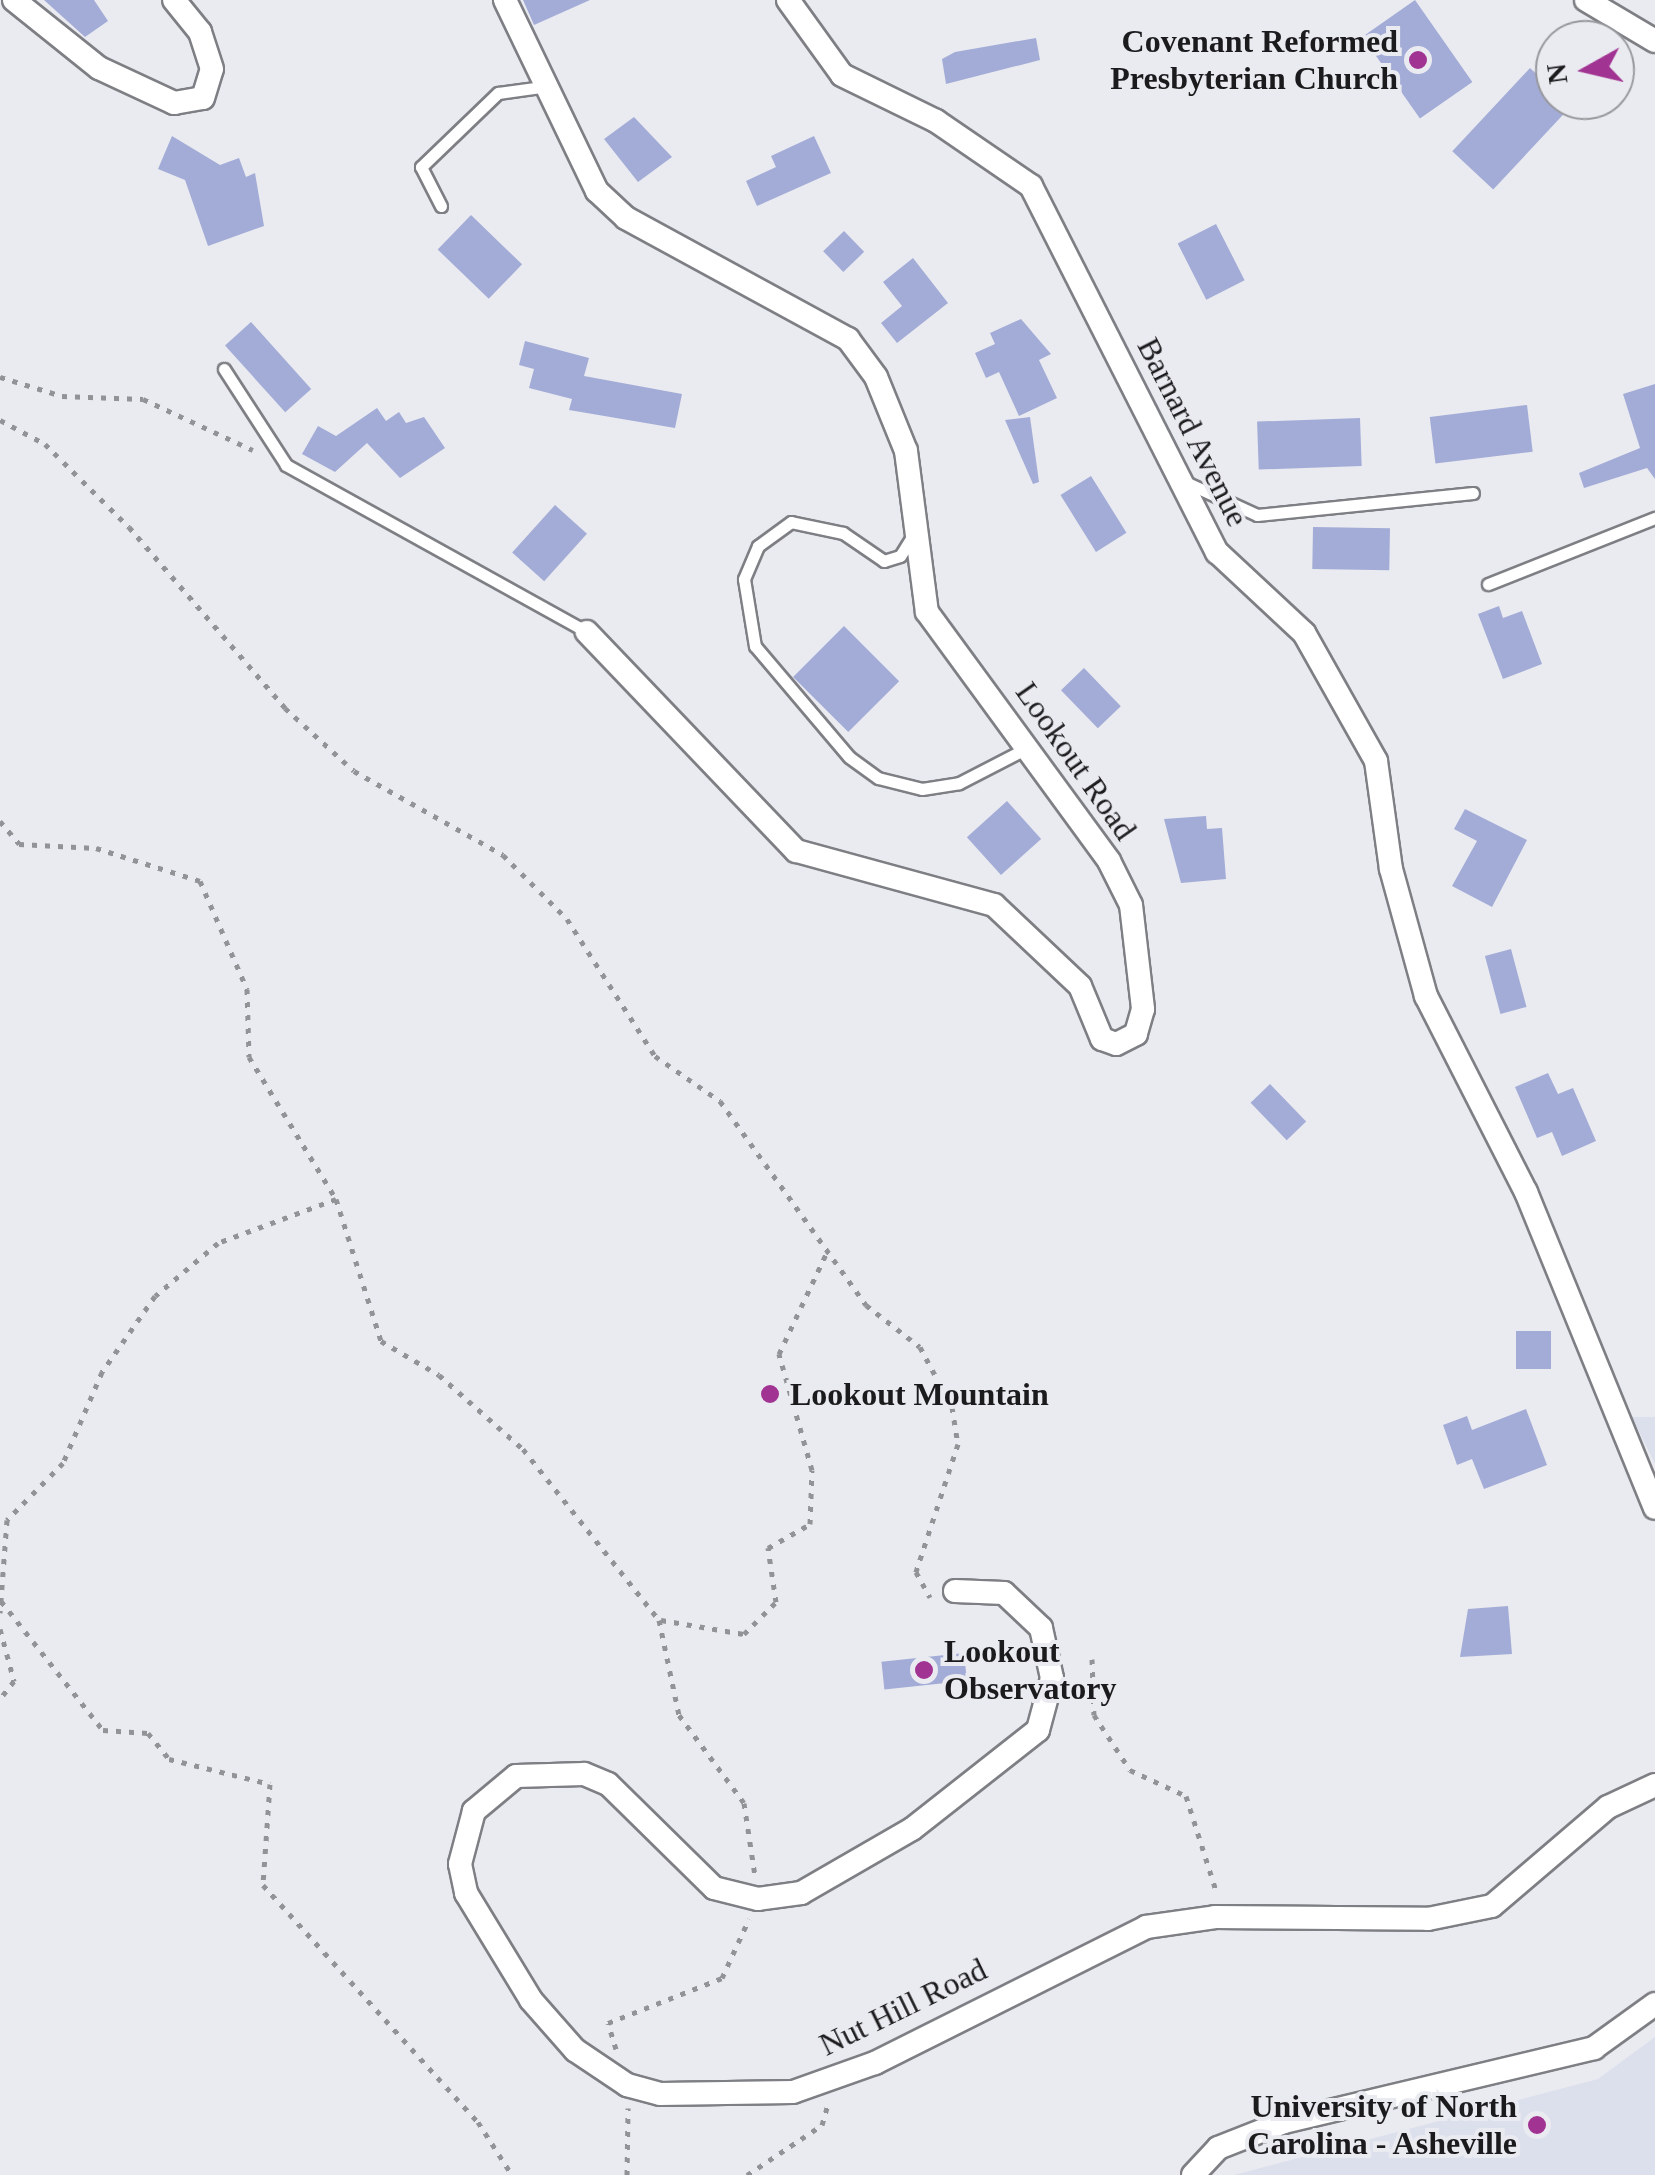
<!DOCTYPE html>
<style>
body{margin:0}
#map{position:relative;width:1655px;height:2175px;overflow:hidden;background:#eaebf1;font-family:"Times New Roman",serif}
div>[style]{position:absolute}
.built>*{inset:0;background:#dcdfec}
.building>*{inset:0;background:#a3acd6;transform-origin:0 0}
.path>*{height:5px;margin-top:-2.5px;transform-origin:0;background:repeating-linear-gradient(90deg,#929397 0 5px,transparent 0 13px)}
.roads{filter:drop-shadow(2px 0 #7e7f84) drop-shadow(-2px 0 #7e7f84) drop-shadow(0 2px #7e7f84) drop-shadow(0 -2px #7e7f84)}
.service>*{height:11px;margin:-5.5px;padding:0 5.5px;transform-origin:5.5px;border-radius:5.5px;background:#fff}
.minor>*{height:22px;margin:-11px;padding:0 11px;transform-origin:11px;border-radius:11px;background:#fff}
.dots>*{width:28px;height:28px;translate:-50% -50%;box-sizing:border-box;border:5px solid #eaebf1;border-radius:50%}
span{translate:-50% -50%;white-space:nowrap;text-align:center;line-height:1.15;-webkit-text-stroke:8px #eaebf1;paint-order:stroke}
.poi-label{font-size:32px;color:#1b1b1d;font-weight:700}
.right{translate:-100% -50%;text-align:right}
.left{translate:0 -50%;text-align:left}
.street-label{font-size:32px;color:#1b1b1d}
.north{position:absolute;left:1535px;top:20px;width:100px;height:100px;box-sizing:border-box;background:#eaebf1;border:2px solid #97989c;border-radius:50%;rotate:262deg;font-size:28px;font-weight:700;line-height:40px;text-align:center;color:#1b1b1d}
.north::after{content:'';display:block;margin:auto;width:35px;height:45px;background:#a13392;clip-path:polygon(50% 0,100% 100%,50% 72%,0 100%)}
</style>
<div id="map">
<div class="built">
<div style="clip-path:polygon(1632px 1417px,1655px 1417px,1655px 1464px)"></div>
<div style="clip-path:polygon(1655px 2037px,1655px 2175px,1234px 2175px,1598px 2079px)"></div>
</div>
<div class="building">
<div style="clip-path:polygon(44px 0,94px 0,108px 21px,85px 37px)"></div>
<div style="clip-path:polygon(523px 0,590px 0,534px 25px)"></div>
<div style="left:1415px;top:0;width:100px;height:64px;rotate:55deg"></div>
<div style="clip-path:polygon(1036px 38px,1040px 60px,946px 84px,942px 59px,955px 52px)"></div>
<div style="left:1530px;top:68px;width:56px;height:114px;rotate:43deg"></div>
<div style="clip-path:polygon(634px 117px,672px 157px,638px 182px,604px 139px)"></div>
<div style="clip-path:polygon(172px 136px,220px 165px,239px 158px,246px 177px,255px 173px,264px 226px,208px 246px,185px 180px,158px 169px)"></div>
<div style="clip-path:polygon(814px 136px,831px 173px,757px 206px,746px 181px,776px 167px,771px 156px)"></div>
<div style="left:471px;top:215px;width:71px;height:48px;rotate:44deg"></div>
<div style="left:1216px;top:224px;width:63px;height:43px;rotate:63deg"></div>
<div style="left:844px;top:231px;width:29px;height:29px;rotate:46deg"></div>
<div style="clip-path:polygon(913px 258px,948px 303px,897px 343px,881px 323px,902px 306px,883px 282px)"></div>
<div style="clip-path:polygon(1021px 319px,1051px 354px,1039px 360px,1057px 398px,1019px 416px,999px 372px,986px 378px,975px 353px,995px 344px,990px 333px)"></div>
<div style="left:251px;top:322px;width:90px;height:35px;rotate:48deg"></div>
<div style="clip-path:polygon(525px 341px,589px 358px,584px 376px,682px 394px,675px 428px,569px 410px,572px 399px,529px 388px,534px 369px,519px 365px)"></div>
<div style="clip-path:polygon(1655px 384px,1655px 479px,1647px 468px,1584px 488px,1579px 473px,1640px 448px,1623px 394px)"></div>
<div style="left:1527px;top:405px;width:47px;height:98px;rotate:83deg"></div>
<div style="clip-path:polygon(377px 408px,386px 421px,399px 412px,406px 423px,424px 417px,445px 448px,400px 478px,367px 443px,335px 472px,302px 454px,318px 426px,336px 436px)"></div>
<div style="clip-path:polygon(1030px 417px,1039px 482px,1033px 484px,1005px 420px)"></div>
<div style="left:1360px;top:418px;width:48px;height:103px;rotate:88deg"></div>
<div style="left:1091px;top:476px;width:67px;height:36px;rotate:58deg"></div>
<div style="left:555px;top:505px;width:43px;height:64px;rotate:42deg"></div>
<div style="left:1313px;top:527px;width:77px;height:42px;rotate:1deg"></div>
<div style="clip-path:polygon(1499px 606px,1503px 618px,1522px 611px,1542px 664px,1503px 679px,1478px 614px)"></div>
<div style="left:844px;top:626px;width:78px;height:72px;rotate:45deg"></div>
<div style="left:1084px;top:668px;width:53px;height:32px;rotate:46deg"></div>
<div style="left:1007px;top:801px;width:51px;height:54px;rotate:48deg"></div>
<div style="clip-path:polygon(1465px 809px,1527px 840px,1492px 907px,1452px 886px,1477px 841px,1454px 829px)"></div>
<div style="clip-path:polygon(1206px 816px,1207px 829px,1222px 828px,1226px 879px,1181px 883px,1164px 819px)"></div>
<div style="left:1511px;top:949px;width:60px;height:27px;rotate:75deg"></div>
<div style="clip-path:polygon(1548px 1073px,1558px 1094px,1573px 1088px,1596px 1141px,1562px 1156px,1552px 1132px,1537px 1138px,1515px 1087px)"></div>
<div style="left:1270px;top:1084px;width:52px;height:27px;rotate:46deg"></div>
<div style="left:1516px;top:1331px;width:35px;height:38px"></div>
<div style="clip-path:polygon(1526px 1409px,1547px 1465px,1484px 1489px,1472px 1459px,1457px 1465px,1443px 1425px,1467px 1416px,1472px 1430px)"></div>
<div style="clip-path:polygon(1508px 1606px,1512px 1654px,1460px 1657px,1468px 1609px)"></div>
<div style="left:964px;top:1653px;width:28px;height:83px;rotate:84deg"></div>
</div>
<div class="path">
<div style="left:0;top:377px;width:65px;rotate:17deg"></div>
<div style="left:62px;top:396px;width:81px;rotate:2.1deg"></div>
<div style="left:143px;top:399px;width:121px;rotate:24.9deg"></div>
<div style="left:0;top:420px;width:51px;rotate:28.1deg"></div>
<div style="left:45px;top:444px;width:118px;rotate:44.7deg"></div>
<div style="left:129px;top:527px;width:239px;rotate:49.2deg"></div>
<div style="left:285px;top:708px;width:93px;rotate:42.4deg"></div>
<div style="left:354px;top:771px;width:171px;rotate:29.4deg"></div>
<div style="left:503px;top:855px;width:91px;rotate:45deg"></div>
<div style="left:567px;top:919px;width:163px;rotate:57.3deg"></div>
<div style="left:655px;top:1056px;width:79px;rotate:34.7deg"></div>
<div style="left:720px;top:1101px;width:251px;rotate:54.4deg"></div>
<div style="left:866px;top:1305px;width:68px;rotate:37.9deg"></div>
<div style="left:920px;top:1347px;width:68px;rotate:61.9deg"></div>
<div style="left:952px;top:1407px;width:37px;rotate:81deg"></div>
<div style="left:958px;top:1444px;width:135px;rotate:108.2deg"></div>
<div style="left:916px;top:1572px;width:29px;rotate:61deg"></div>
<div style="left:0;top:821px;width:30px;rotate:50deg"></div>
<div style="left:19px;top:844px;width:77px;rotate:3deg"></div>
<div style="left:96px;top:848px;width:109px;rotate:17.6deg"></div>
<div style="left:200px;top:881px;width:118px;rotate:66.5deg"></div>
<div style="left:247px;top:989px;width:68px;rotate:88.3deg"></div>
<div style="left:249px;top:1057px;width:167px;rotate:58.5deg"></div>
<div style="left:336px;top:1199px;width:126px;rotate:159.6deg"></div>
<div style="left:218px;top:1243px;width:82px;rotate:139.9deg"></div>
<div style="left:155px;top:1296px;width:93px;rotate:124.9deg"></div>
<div style="left:102px;top:1372px;width:99px;rotate:113.2deg"></div>
<div style="left:63px;top:1463px;width:80px;rotate:134.5deg"></div>
<div style="left:7px;top:1520px;width:93px;rotate:94.3deg"></div>
<div style="left:336px;top:1199px;width:149px;rotate:72.4deg"></div>
<div style="left:381px;top:1341px;width:67px;rotate:30.4deg"></div>
<div style="left:439px;top:1375px;width:112px;rotate:41.4deg"></div>
<div style="left:523px;top:1449px;width:218px;rotate:51.5deg"></div>
<div style="left:659px;top:1620px;width:97px;rotate:78.1deg"></div>
<div style="left:679px;top:1715px;width:109px;rotate:53.5deg"></div>
<div style="left:744px;top:1803px;width:74px;rotate:81.4deg"></div>
<div style="left:1px;top:1601px;width:164px;rotate:51.7deg"></div>
<div style="left:103px;top:1730px;width:45px;rotate:3.8deg"></div>
<div style="left:148px;top:1733px;width:33px;rotate:51deg"></div>
<div style="left:169px;top:1759px;width:104px;rotate:13.9deg"></div>
<div style="left:270px;top:1784px;width:101px;rotate:94deg"></div>
<div style="left:263px;top:1885px;width:320px;rotate:47.8deg"></div>
<div style="left:478px;top:2122px;width:63px;rotate:57.3deg"></div>
<div style="left:661px;top:1620px;width:84px;rotate:9.6deg"></div>
<div style="left:744px;top:1634px;width:45px;rotate:-45deg"></div>
<div style="left:776px;top:1602px;width:55px;rotate:-98.4deg"></div>
<div style="left:768px;top:1548px;width:48px;rotate:-29.7deg"></div>
<div style="left:810px;top:1524px;width:54px;rotate:-87.9deg"></div>
<div style="left:812px;top:1470px;width:121px;rotate:-105.9deg"></div>
<div style="left:779px;top:1354px;width:115px;rotate:-64.8deg"></div>
<div style="left:0;top:1629px;width:54px;rotate:74.9deg"></div>
<div style="left:14px;top:1681px;width:23px;rotate:128deg"></div>
<div style="left:1092px;top:1659px;width:56px;rotate:88deg"></div>
<div style="left:1094px;top:1715px;width:66px;rotate:56.8deg"></div>
<div style="left:1130px;top:1770px;width:62px;rotate:24.9deg"></div>
<div style="left:1186px;top:1796px;width:103px;rotate:72.4deg"></div>
<div style="left:616px;top:2049px;width:27px;rotate:-107deg"></div>
<div style="left:608px;top:2023px;width:123px;rotate:-21.5deg"></div>
<div style="left:722px;top:1978px;width:65px;rotate:-65.4deg"></div>
<div style="left:627px;top:2175px;width:67px;rotate:-89.1deg"></div>
<div style="left:747px;top:2175px;width:90px;rotate:-33.7deg"></div>
<div style="left:822px;top:2125px;width:19px;rotate:-74deg"></div>
</div>
<div class="roads">
<div class="service">
<div style="left:441px;top:206px;width:44px;rotate:-117.1deg"></div>
<div style="left:421px;top:167px;width:107px;rotate:-43.9deg"></div>
<div style="left:498px;top:93px;width:43px;rotate:-7.9deg"></div>
<div style="left:224px;top:369px;width:114px;rotate:57.1deg"></div>
<div style="left:286px;top:465px;width:344px;rotate:29deg"></div>
<div style="left:1183px;top:481px;width:81px;rotate:24.7deg"></div>
<div style="left:1257px;top:515px;width:217px;rotate:-5.8deg"></div>
<div style="left:912px;top:537px;width:22px;rotate:122deg"></div>
<div style="left:900px;top:556px;width:17px;rotate:163deg"></div>
<div style="left:884px;top:561px;width:50px;rotate:-145.7deg"></div>
<div style="left:843px;top:533px;width:53px;rotate:-168.1deg"></div>
<div style="left:791px;top:522px;width:41px;rotate:144deg"></div>
<div style="left:758px;top:546px;width:36px;rotate:113deg"></div>
<div style="left:744px;top:579px;width:68px;rotate:80.7deg"></div>
<div style="left:755px;top:646px;width:145px;rotate:49.7deg"></div>
<div style="left:849px;top:757px;width:36px;rotate:36deg"></div>
<div style="left:878px;top:778px;width:45px;rotate:14deg"></div>
<div style="left:922px;top:789px;width:37px;rotate:-9deg"></div>
<div style="left:959px;top:783px;width:74px;rotate:-27.3deg"></div>
<div style="left:1488px;top:584px;width:180px;rotate:-21.6deg"></div>
</div>
<div class="minor">
<div style="left:14px;top:0;width:109px;rotate:38.7deg"></div>
<div style="left:99px;top:68px;width:83px;rotate:25deg"></div>
<div style="left:174px;top:103px;width:29px;rotate:-10deg"></div>
<div style="left:203px;top:98px;width:30px;rotate:-73deg"></div>
<div style="left:212px;top:69px;width:39px;rotate:-108deg"></div>
<div style="left:200px;top:32px;width:41px;rotate:-129.1deg"></div>
<div style="left:505px;top:0;width:212px;rotate:64.3deg"></div>
<div style="left:597px;top:191px;width:40px;rotate:43deg"></div>
<div style="left:626px;top:218px;width:253px;rotate:28.6deg"></div>
<div style="left:848px;top:339px;width:47px;rotate:53.6deg"></div>
<div style="left:876px;top:377px;width:80px;rotate:67.9deg"></div>
<div style="left:906px;top:451px;width:162px;rotate:82.6deg"></div>
<div style="left:927px;top:612px;width:308px;rotate:53.8deg"></div>
<div style="left:1109px;top:861px;width:49px;rotate:63.4deg"></div>
<div style="left:1131px;top:905px;width:105px;rotate:83.4deg"></div>
<div style="left:1143px;top:1009px;width:26px;rotate:106deg"></div>
<div style="left:1136px;top:1034px;width:22px;rotate:153deg"></div>
<div style="left:1116px;top:1044px;width:15px;rotate:-160deg"></div>
<div style="left:1102px;top:1039px;width:57px;rotate:-112.5deg"></div>
<div style="left:1080px;top:986px;width:118px;rotate:-136.7deg"></div>
<div style="left:994px;top:905px;width:205px;rotate:-164.7deg"></div>
<div style="left:796px;top:851px;width:303px;rotate:-133.7deg"></div>
<div style="left:788px;top:0;width:92px;rotate:54.2deg"></div>
<div style="left:842px;top:75px;width:105px;rotate:26.1deg"></div>
<div style="left:936px;top:121px;width:115px;rotate:34.4deg"></div>
<div style="left:1031px;top:186px;width:411px;rotate:63.1deg"></div>
<div style="left:1217px;top:552px;width:119px;rotate:43deg"></div>
<div style="left:1304px;top:633px;width:147px;rotate:60.6deg"></div>
<div style="left:1376px;top:761px;width:109px;rotate:82.1deg"></div>
<div style="left:1391px;top:869px;width:132px;rotate:74.6deg"></div>
<div style="left:1426px;top:996px;width:220px;rotate:63deg"></div>
<div style="left:1526px;top:1192px;width:341px;rotate:67.8deg"></div>
<div style="left:1586px;top:0;width:80px;rotate:30.7deg"></div>
<div style="left:955px;top:1591px;width:49px;rotate:2.3deg"></div>
<div style="left:1004px;top:1593px;width:51px;rotate:43.4deg"></div>
<div style="left:1041px;top:1628px;width:51px;rotate:77.6deg"></div>
<div style="left:1052px;top:1678px;width:54px;rotate:105.1deg"></div>
<div style="left:1038px;top:1730px;width:160px;rotate:141.8deg"></div>
<div style="left:912px;top:1829px;width:128px;rotate:150deg"></div>
<div style="left:801px;top:1893px;width:43px;rotate:172.1deg"></div>
<div style="left:758px;top:1899px;width:45px;rotate:-166deg"></div>
<div style="left:714px;top:1888px;width:148px;rotate:-135.5deg"></div>
<div style="left:608px;top:1784px;width:26px;rotate:-157deg"></div>
<div style="left:584px;top:1774px;width:68px;rotate:178.3deg"></div>
<div style="left:516px;top:1776px;width:55px;rotate:140.2deg"></div>
<div style="left:474px;top:1811px;width:55px;rotate:104.8deg"></div>
<div style="left:460px;top:1864px;width:30px;rotate:78deg"></div>
<div style="left:466px;top:1893px;width:125px;rotate:58.7deg"></div>
<div style="left:531px;top:2000px;width:67px;rotate:48.7deg"></div>
<div style="left:575px;top:2050px;width:63px;rotate:33.9deg"></div>
<div style="left:627px;top:2085px;width:34px;rotate:15deg"></div>
<div style="left:660px;top:2094px;width:133px;rotate:-0.9deg"></div>
<div style="left:793px;top:2092px;width:87px;rotate:-19.5deg"></div>
<div style="left:875px;top:2063px;width:303px;rotate:-26.6deg"></div>
<div style="left:1146px;top:1927px;width:70px;rotate:-8.2deg"></div>
<div style="left:1215px;top:1917px;width:213px;rotate:0.5deg"></div>
<div style="left:1428px;top:1919px;width:65px;rotate:-11.5deg"></div>
<div style="left:1492px;top:1906px;width:153px;rotate:-40.5deg"></div>
<div style="left:1608px;top:1807px;width:52px;rotate:-25.1deg"></div>
<div style="left:1193px;top:2175px;width:37px;rotate:-47deg"></div>
<div style="left:1218px;top:2148px;width:71px;rotate:-21.5deg"></div>
<div style="left:1284px;top:2122px;width:319px;rotate:-13.4deg"></div>
<div style="left:1594px;top:2048px;width:75px;rotate:-35.8deg"></div>
</div>
</div>
<div class="dots">
<div style="left:1418px;top:60px;background:#a13392"></div>
<div style="left:770px;top:1394px;background:#a13392"></div>
<div style="left:924px;top:1670px;background:#a13392"></div>
<div style="left:1537px;top:2125px;background:#a13392"></div>
</div>
<div class="poi-label">
<span class="right" style="left:1398px;top:60px">Covenant Reformed<br>Presbyterian Church</span>
<span class="left" style="left:790px;top:1394px">Lookout Mountain</span>
<span class="left" style="left:944px;top:1670px">Lookout<br>Observatory</span>
<span class="right" style="left:1517px;top:2125px">University of North<br>Carolina - Asheville</span>
</div>
<div class="street-label">
<span style="left:1193px;top:432px;rotate:63deg">Barnard Avenue</span>
<span style="left:1076px;top:761px;rotate:55deg">Lookout Road</span>
<span style="left:903px;top:2007px;rotate:-26deg">Nut Hill Road</span>
</div>
<div class="north">N</div>
</div>
